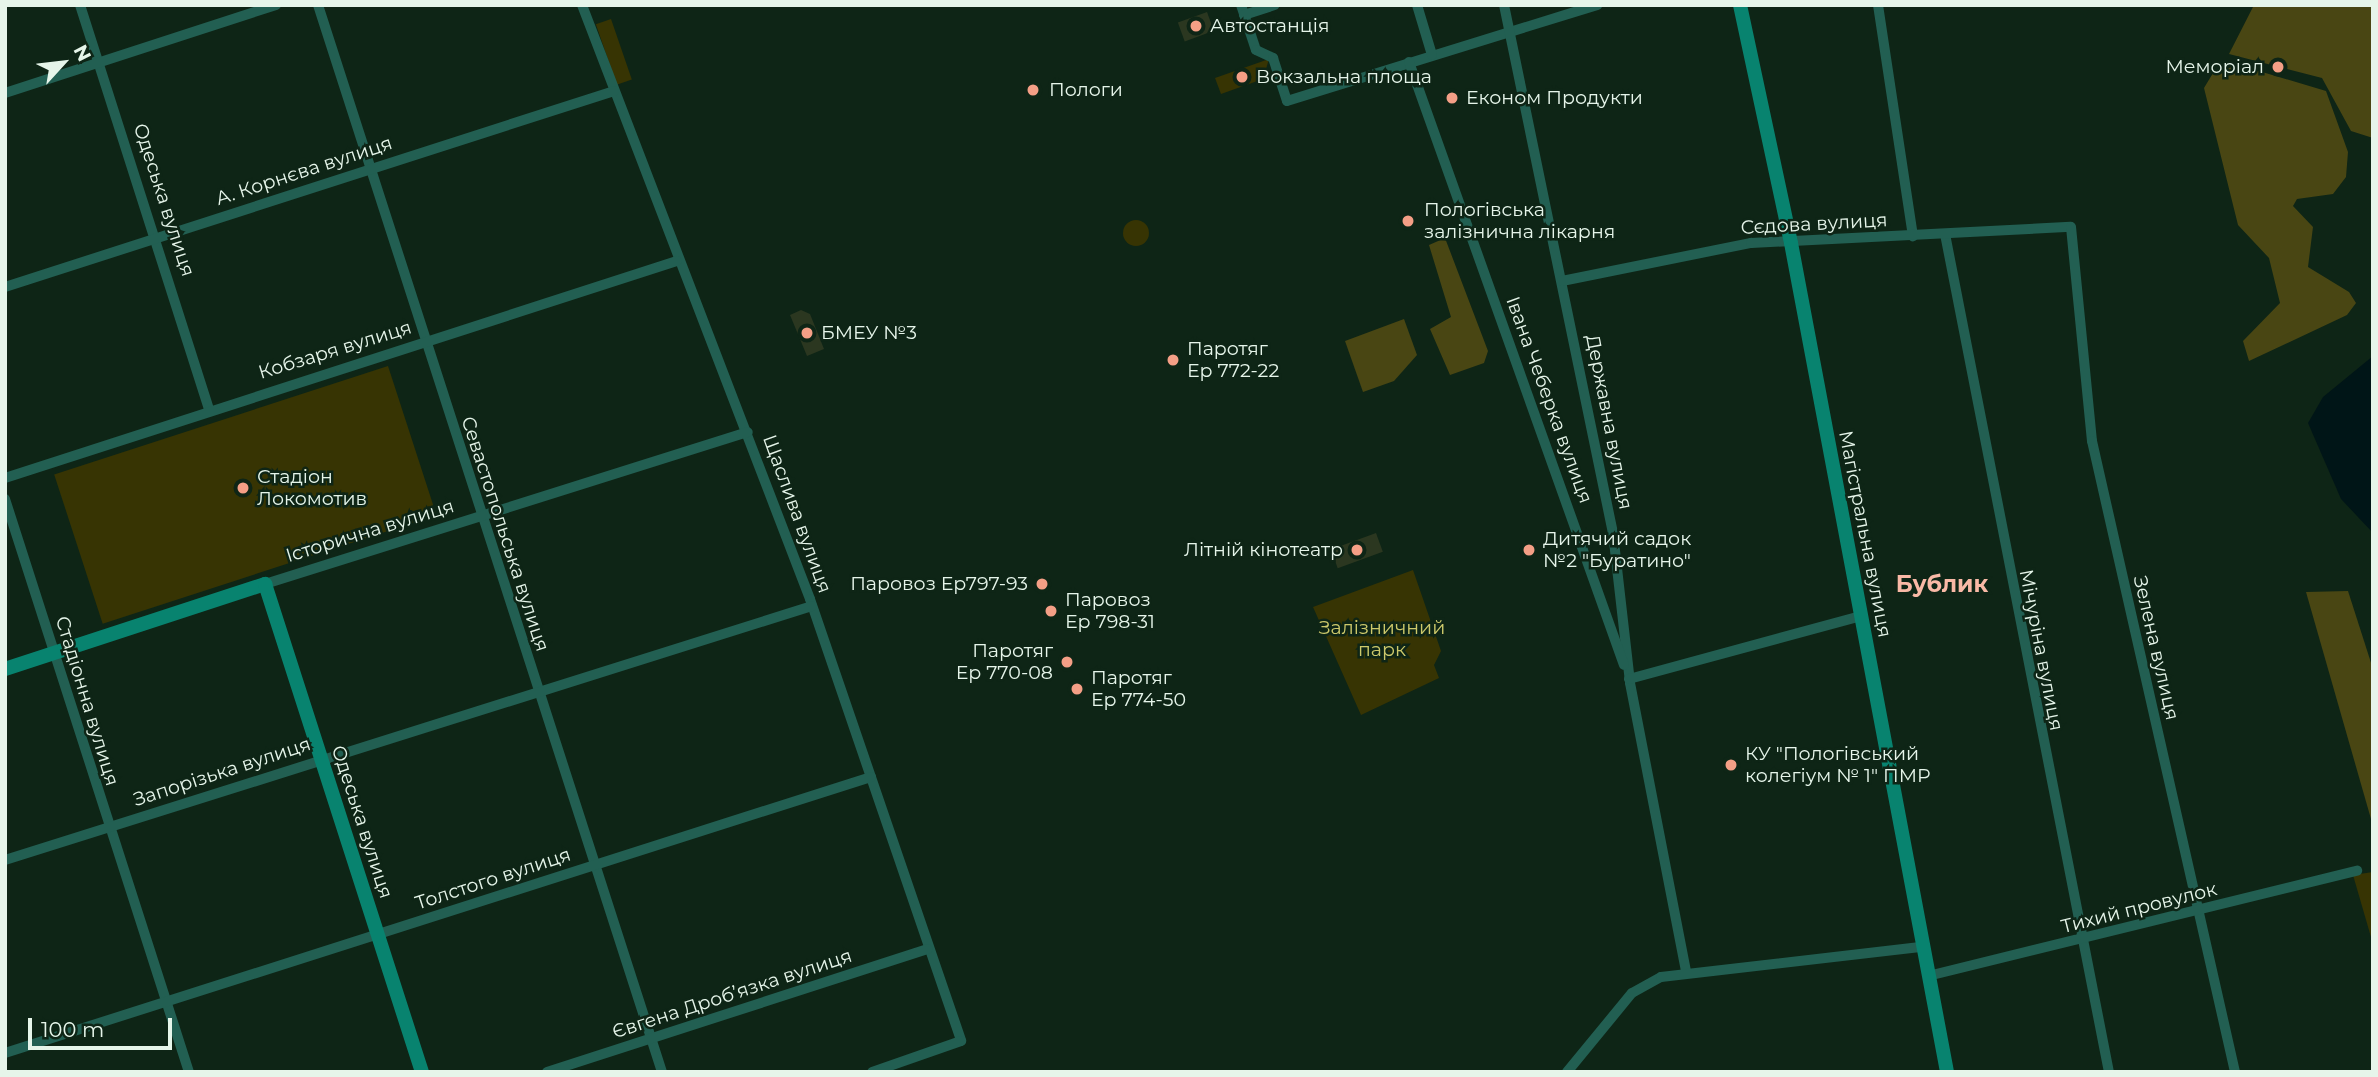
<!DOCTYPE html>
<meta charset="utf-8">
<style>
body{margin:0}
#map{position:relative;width:2378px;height:1077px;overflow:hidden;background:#0e2516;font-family:Montserrat,sans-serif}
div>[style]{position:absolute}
.green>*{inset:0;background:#373403;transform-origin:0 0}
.round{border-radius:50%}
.forest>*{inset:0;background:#494613}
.water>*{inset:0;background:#001517}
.building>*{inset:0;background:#2b3720;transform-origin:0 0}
.street>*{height:10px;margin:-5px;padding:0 5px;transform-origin:5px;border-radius:5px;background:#225f52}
.secondary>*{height:14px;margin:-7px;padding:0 7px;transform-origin:7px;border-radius:7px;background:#08836f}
.dots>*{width:19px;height:19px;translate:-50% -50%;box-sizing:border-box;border:4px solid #0e2516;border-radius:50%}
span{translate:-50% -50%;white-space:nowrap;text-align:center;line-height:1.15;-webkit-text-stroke:5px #0e2516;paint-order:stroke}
.poi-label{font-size:19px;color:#e6f5ea}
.left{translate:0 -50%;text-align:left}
.right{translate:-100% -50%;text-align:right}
.street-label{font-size:19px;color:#e6f5ea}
.park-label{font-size:19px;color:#cdc96b}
.quarter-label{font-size:23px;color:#f9b9a6;font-weight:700}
.frame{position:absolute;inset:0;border:7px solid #e6f5ea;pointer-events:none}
.north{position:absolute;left:28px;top:28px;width:70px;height:70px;-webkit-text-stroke:5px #0e2516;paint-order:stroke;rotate:63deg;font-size:19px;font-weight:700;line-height:28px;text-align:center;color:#e6f5ea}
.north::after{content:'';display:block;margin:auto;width:24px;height:32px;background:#e6f5ea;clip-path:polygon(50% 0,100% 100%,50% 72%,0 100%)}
.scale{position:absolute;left:28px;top:1018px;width:144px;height:32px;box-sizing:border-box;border:4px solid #e6f5ea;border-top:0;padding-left:9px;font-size:21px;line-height:24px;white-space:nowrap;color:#e6f5ea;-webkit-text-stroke:5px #0e2516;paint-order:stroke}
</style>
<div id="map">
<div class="green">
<div style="left:611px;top:19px;width:64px;height:16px;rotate:71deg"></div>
<div style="clip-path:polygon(1269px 59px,1263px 79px,1221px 94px,1215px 78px)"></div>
<div class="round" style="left:1123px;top:220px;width:26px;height:26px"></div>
<div style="left:388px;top:366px;width:157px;height:351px;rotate:72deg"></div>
<div style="clip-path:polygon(1413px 570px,1441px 651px,1434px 665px,1439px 678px,1361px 715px,1313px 607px)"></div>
<div style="clip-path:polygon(2373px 872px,2373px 944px,2353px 875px)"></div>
</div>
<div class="forest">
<div style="clip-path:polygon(2254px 5px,2373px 5px,2373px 138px,2351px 131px,2322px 78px,2229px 54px)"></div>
<div style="clip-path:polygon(2239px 65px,2326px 91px,2348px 152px,2346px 177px,2333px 194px,2297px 199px,2293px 206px,2313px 227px,2308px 267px,2349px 292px,2356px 303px,2347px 315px,2249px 361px,2243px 341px,2280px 303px,2269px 258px,2238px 225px,2204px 88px,2213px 73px)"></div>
<div style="clip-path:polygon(1445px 238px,1488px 351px,1484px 363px,1450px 375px,1430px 329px,1451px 317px,1429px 245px)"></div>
<div style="clip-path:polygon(1404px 319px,1417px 355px,1394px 381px,1363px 392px,1345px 341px)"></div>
<div style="clip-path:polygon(2348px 591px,2373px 669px,2373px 826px,2306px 592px)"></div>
</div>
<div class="water">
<div style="clip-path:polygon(2373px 356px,2373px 533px,2341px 499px,2308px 423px,2323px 397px)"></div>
</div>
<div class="building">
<div style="left:1207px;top:12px;width:20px;height:31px;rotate:70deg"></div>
<div style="clip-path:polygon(801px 310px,810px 314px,824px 349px,807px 356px,790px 315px)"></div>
<div style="left:1376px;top:533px;width:20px;height:48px;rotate:70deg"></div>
</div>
<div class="street">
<div style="left:80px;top:5px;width:423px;rotate:72.3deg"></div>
<div style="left:318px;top:5px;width:1121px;rotate:72.13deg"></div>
<div style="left:582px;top:5px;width:636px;rotate:69deg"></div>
<div style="left:810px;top:599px;width:467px;rotate:71.1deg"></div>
<div style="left:961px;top:1041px;width:94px;rotate:160.8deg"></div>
<div style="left:1241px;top:5px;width:47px;rotate:71.6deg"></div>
<div style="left:1256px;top:50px;width:19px;rotate:25deg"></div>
<div style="left:1273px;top:58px;width:45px;rotate:72deg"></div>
<div style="left:1287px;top:101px;width:325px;rotate:-17.2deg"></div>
<div style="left:1417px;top:5px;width:52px;rotate:73.3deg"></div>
<div style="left:1504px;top:5px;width:539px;rotate:78.34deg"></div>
<div style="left:1613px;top:533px;width:151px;rotate:83.5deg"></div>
<div style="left:1630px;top:683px;width:294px;rotate:79deg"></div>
<div style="left:1878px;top:5px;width:234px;rotate:81.4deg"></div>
<div style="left:1244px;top:15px;width:32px;rotate:-18deg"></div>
<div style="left:1409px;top:62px;width:640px;rotate:70.38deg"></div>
<div style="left:5px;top:93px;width:285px;rotate:-18deg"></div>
<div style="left:1945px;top:234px;width:854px;rotate:78.93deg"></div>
<div style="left:1562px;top:281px;width:193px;rotate:-11.4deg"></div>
<div style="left:1751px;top:243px;width:320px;rotate:-2.9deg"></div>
<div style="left:2071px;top:227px;width:215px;rotate:84.4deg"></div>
<div style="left:2092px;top:441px;width:647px;rotate:77.23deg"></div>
<div style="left:5px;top:287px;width:640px;rotate:-17.84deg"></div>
<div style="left:5px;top:478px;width:706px;rotate:-17.9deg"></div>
<div style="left:5px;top:499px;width:602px;rotate:72.2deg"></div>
<div style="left:265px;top:584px;width:506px;rotate:-17.47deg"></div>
<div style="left:1629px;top:679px;width:240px;rotate:-15.2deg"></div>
<div style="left:5px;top:860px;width:846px;rotate:-17.47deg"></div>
<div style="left:1928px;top:976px;width:442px;rotate:-13.8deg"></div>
<div style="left:5px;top:1053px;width:909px;rotate:-17.68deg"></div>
<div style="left:547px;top:1072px;width:400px;rotate:-17.9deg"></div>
<div style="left:1567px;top:1072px;width:102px;rotate:-50.6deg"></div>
<div style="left:1632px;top:993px;width:33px;rotate:-29deg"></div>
<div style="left:1661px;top:977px;width:263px;rotate:-6.6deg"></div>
</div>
<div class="secondary">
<div style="left:1740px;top:5px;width:243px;rotate:77.9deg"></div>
<div style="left:1791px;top:243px;width:844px;rotate:79.34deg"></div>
<div style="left:5px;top:669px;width:274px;rotate:-18.1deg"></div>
<div style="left:265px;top:584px;width:513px;rotate:72.17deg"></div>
</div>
<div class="dots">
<div style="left:1196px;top:26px;background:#f49f86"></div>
<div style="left:2278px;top:67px;background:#f49f86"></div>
<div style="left:1242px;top:77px;background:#f49f86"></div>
<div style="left:1033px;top:90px;background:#f49f86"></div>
<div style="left:1452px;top:98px;background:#f49f86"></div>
<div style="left:1408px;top:221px;background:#f49f86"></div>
<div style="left:807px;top:333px;background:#f49f86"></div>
<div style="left:1173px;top:360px;background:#f49f86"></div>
<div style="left:243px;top:488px;background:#f49f86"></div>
<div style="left:1357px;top:550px;background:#f49f86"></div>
<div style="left:1529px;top:550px;background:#f49f86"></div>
<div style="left:1042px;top:584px;background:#f49f86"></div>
<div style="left:1051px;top:611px;background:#f49f86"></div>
<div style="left:1067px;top:662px;background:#f49f86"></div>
<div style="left:1077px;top:689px;background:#f49f86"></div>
<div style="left:1731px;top:765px;background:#f49f86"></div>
</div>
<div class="poi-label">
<span class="left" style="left:1210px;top:26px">Автостанція</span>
<span class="right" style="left:2264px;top:67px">Меморіал</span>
<span class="left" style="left:1256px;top:77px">Вокзальна площа</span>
<span class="left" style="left:1049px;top:90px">Пологи</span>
<span class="left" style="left:1466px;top:98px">Економ Продукти</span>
<span class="left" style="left:1424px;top:221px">Пологівська<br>залізнична лікарня</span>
<span class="left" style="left:821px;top:333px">БМЕУ №3</span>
<span class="left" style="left:1187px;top:360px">Паротяг<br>Ер 772-22</span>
<span class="left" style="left:257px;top:488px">Стадіон<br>Локомотив</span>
<span class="left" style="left:1543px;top:550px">Дитячий садок<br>№2 "Буратино"</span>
<span class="right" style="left:1343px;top:550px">Літній кінотеатр</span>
<span class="right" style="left:1028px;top:584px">Паровоз Ер797-93</span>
<span class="left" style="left:1065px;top:611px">Паровоз<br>Ер 798-31</span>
<span class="right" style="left:1053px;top:662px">Паротяг<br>Ер 770-08</span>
<span class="left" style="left:1091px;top:689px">Паротяг<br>Ер 774-50</span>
<span class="left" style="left:1745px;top:765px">КУ "Пологівський<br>колегіум № 1" ПМР</span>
</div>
<div class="street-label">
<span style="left:304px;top:171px;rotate:-18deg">А. Корнєва вулиця</span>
<span style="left:164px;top:200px;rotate:72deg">Одеська вулиця</span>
<span style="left:1814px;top:224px;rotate:-3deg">Сєдова вулиця</span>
<span style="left:335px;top:350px;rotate:-17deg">Кобзаря вулиця</span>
<span style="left:1549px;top:400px;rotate:70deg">Івана Чеберка вулиця</span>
<span style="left:1609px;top:422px;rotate:79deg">Державна вулиця</span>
<span style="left:797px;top:514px;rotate:70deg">Щаслива вулиця</span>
<span style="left:370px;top:531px;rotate:-17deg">Історична вулиця</span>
<span style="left:505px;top:534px;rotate:72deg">Севастопольська вулиця</span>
<span style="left:1865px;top:534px;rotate:79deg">Магістральна вулиця</span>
<span style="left:2156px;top:648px;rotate:77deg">Зелена вулиця</span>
<span style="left:2041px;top:650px;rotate:79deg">Мічуріна вулиця</span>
<span style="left:87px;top:701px;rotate:73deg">Стадіонна вулиця</span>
<span style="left:222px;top:772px;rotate:-18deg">Запорізька вулиця</span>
<span style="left:362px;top:822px;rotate:72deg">Одеська вулиця</span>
<span style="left:493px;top:879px;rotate:-18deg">Толстого вулиця</span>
<span style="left:2139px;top:908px;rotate:-14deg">Тихий провулок</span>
<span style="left:732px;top:994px;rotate:-18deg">Євгена Дроб’язка вулиця</span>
</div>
<div class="park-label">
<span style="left:1382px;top:639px">Залізничний<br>парк</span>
</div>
<div class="quarter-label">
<span style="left:1942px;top:584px">Бублик</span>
</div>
<div class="frame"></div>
<div class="north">N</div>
<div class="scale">100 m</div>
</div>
